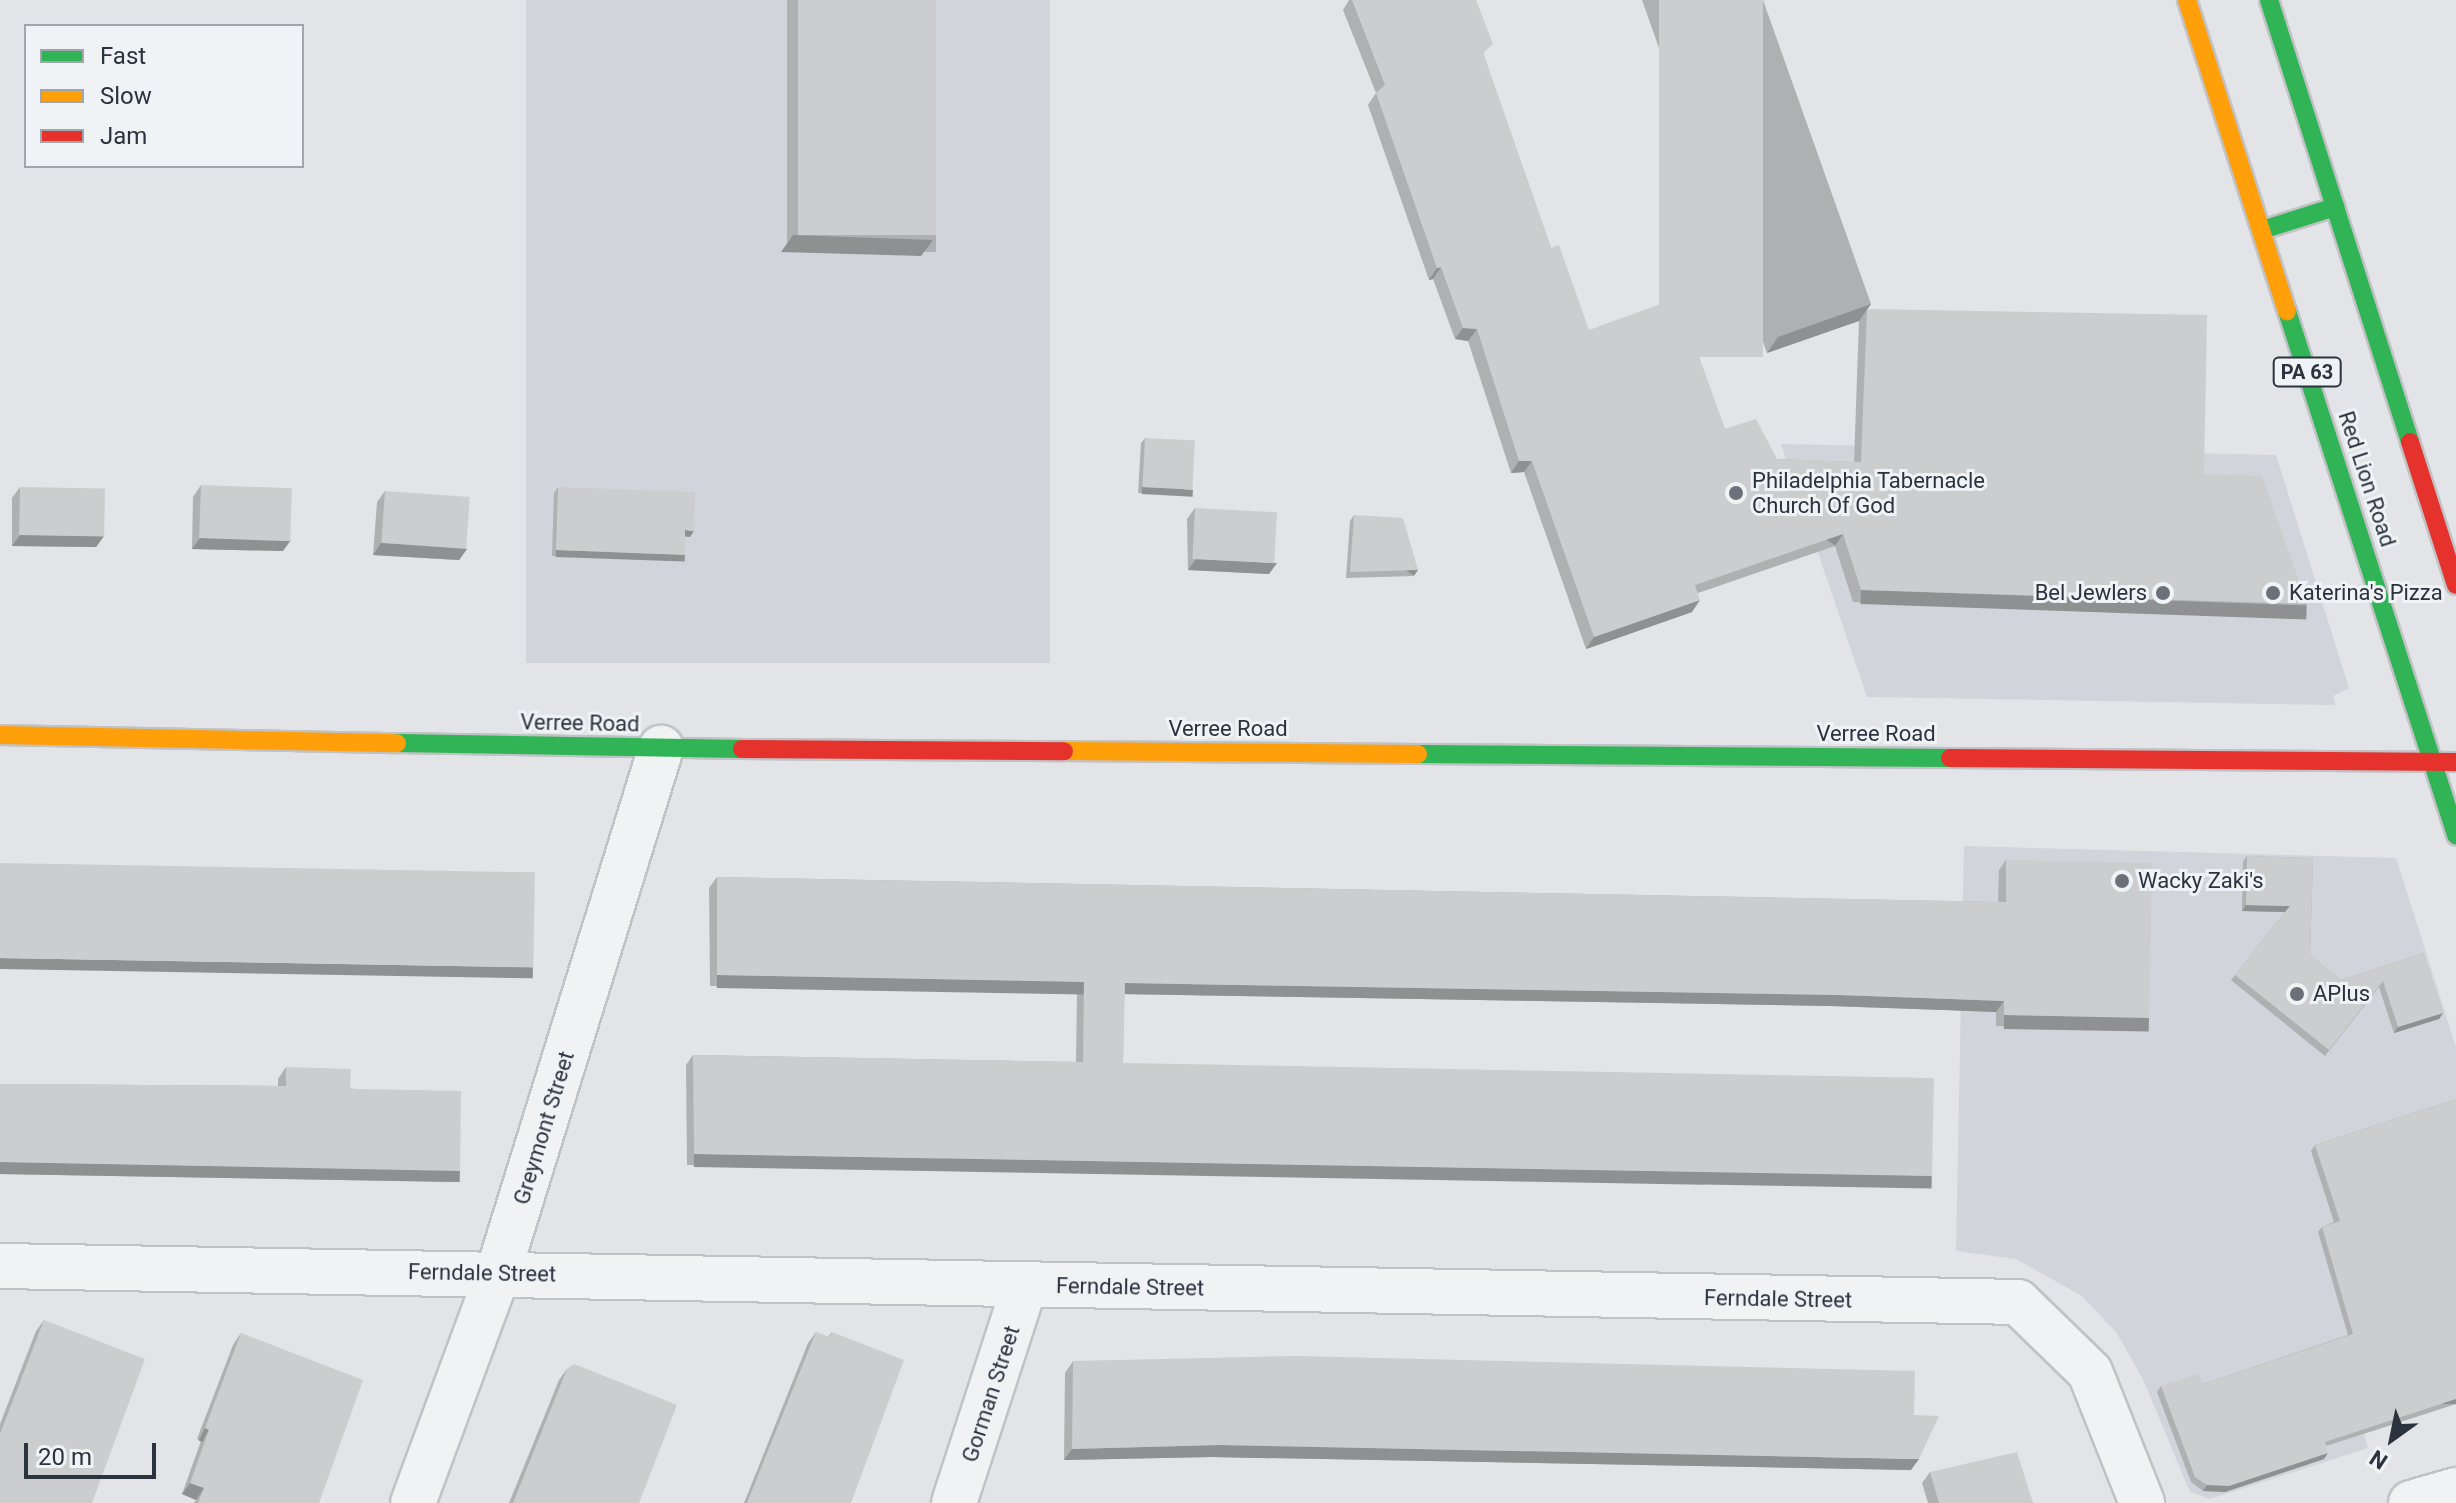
<!DOCTYPE html>
<style>
body{margin:0}
#map{position:relative;width:2456px;height:1503px;overflow:hidden;background:#e2e4e7;font-family:Roboto,sans-serif}
div>[style]{position:absolute}
.built>*{inset:0;background:#d1d4da;transform-origin:0 0}
.roads{filter:drop-shadow(2px 0 #c1c2c5) drop-shadow(-2px 0 #c1c2c5) drop-shadow(0 2px #c1c2c5) drop-shadow(0 -2px #c1c2c5)}
.street>*{height:44px;margin:-22px;padding:0 22px;transform-origin:22px;border-radius:22px;background:#f1f2f4}
.fast>*{height:18px;margin:-9px;padding:0 9px;transform-origin:9px;border-radius:9px;background:#30b455}
.slow>*{height:18px;margin:-9px;padding:0 9px;transform-origin:9px;border-radius:9px;background:#ff9f0a}
.jam>*{height:18px;margin:-9px;padding:0 9px;transform-origin:9px;border-radius:9px;background:#e5322d}
.wall>*{inset:0;background:#afb0b2;transform-origin:0 0}
.shaded-wall>*{inset:0;background:#8e9091;transform-origin:0 0}
.building>*{inset:0;background:#cbcdcf;transform-origin:0 0}
.dots>*{width:22px;height:22px;translate:-50% -50%;box-sizing:border-box;border:4px solid #f0f3f6;border-radius:50%}
span{translate:-50% -50%;white-space:nowrap;text-align:center;line-height:1.15;-webkit-text-stroke:6px #f0f3f6;paint-order:stroke}
.shield-label span{padding:2px 6px;background:#f0f3f6;border:2px solid;border-radius:6px;-webkit-text-stroke-width:0}
.shield-label{font-size:20px;color:#2b333e;font-weight:700}
.street-label{font-size:22px;color:#2b333e}
.poi-label{font-size:22px;color:#2b333e}
.left{translate:0 -50%;text-align:left}
.right{translate:-100% -50%;text-align:right}
.legend{position:absolute;left:24px;top:24px;width:280px;height:144px;box-sizing:border-box;background:#f0f3f6;border:2px solid #a1a6ac;margin:0;padding:10px 14px;list-style:none;font-size:24px;color:#2b333e}
.legend li{display:flex;align-items:center;gap:16px;height:40px}
.legend b{width:40px;border:2px solid #a1a6ac}
.north{position:absolute;left:2352px;top:1399px;width:80px;height:80px;-webkit-text-stroke:6px #f0f3f6;paint-order:stroke;rotate:213deg;font-size:22px;font-weight:700;line-height:32px;text-align:center;color:#2b333e}
.north::after{content:'';display:block;margin:auto;width:28px;height:36px;background:#2b333e;clip-path:polygon(50% 0,100% 100%,50% 72%,0 100%)}
.scale{position:absolute;left:24px;top:1443px;width:132px;height:36px;box-sizing:border-box;border:4px solid #2b333e;border-top:0;padding-left:10px;font-size:24px;line-height:28px;white-space:nowrap;color:#2b333e;-webkit-text-stroke:6px #f0f3f6;paint-order:stroke}
</style>
<div id="map">
<div class="built">
<div style="left:526px;top:0;width:524px;height:663px"></div>
<div style="clip-path:polygon(1781px 444px,2276px 455px,2349px 688px,2333px 696px,2335px 705px,1867px 697px)"></div>
<div style="clip-path:polygon(1964px 846px,2396px 858px,2456px 1047px,2456px 1404px,2364px 1434px,2368px 1448px,2210px 1499px,2190px 1492px,2143px 1379px,2116px 1332px,2082px 1296px,2016px 1259px,1956px 1251px)"></div>
</div>
<div class="roads">
<div class="street">
<div style="left:0;top:1266px;width:2018px;rotate:1.02deg"></div>
<div style="left:2018px;top:1302px;width:100px;rotate:44.2deg"></div>
<div style="left:2090px;top:1372px;width:141px;rotate:68.3deg"></div>
<div style="left:413px;top:1503px;width:245px;rotate:-69.7deg"></div>
<div style="left:498px;top:1273px;width:550px;rotate:-72.75deg"></div>
<div style="left:954px;top:1503px;width:229px;rotate:-72deg"></div>
<div style="left:2411px;top:1503px;width:47px;rotate:-16.1deg"></div>
</div>
<div class="fast">
<div style="left:2269px;top:0;width:464px;rotate:72.3deg"></div>
<div style="left:2262px;top:230px;width:77px;rotate:-17.5deg"></div>
<div style="left:2287px;top:311px;width:551px;rotate:72.12deg"></div>
<div style="left:397px;top:743px;width:345px;rotate:1deg"></div>
<div style="left:1418px;top:754px;width:532px;rotate:0.43deg"></div>
</div>
<div class="slow">
<div style="left:2187px;top:0;width:327px;rotate:72.2deg"></div>
<div style="left:0;top:735px;width:397px;rotate:1.2deg"></div>
<div style="left:1064px;top:751px;width:354px;rotate:0.5deg"></div>
</div>
<div class="jam">
<div style="left:2410px;top:442px;width:150px;rotate:72.2deg"></div>
<div style="left:742px;top:749px;width:322px;rotate:0.4deg"></div>
<div style="left:1950px;top:758px;width:506px;rotate:0.45deg"></div>
</div>
</div>
<div class="wall">
<div style="left:787px;top:0;width:149px;height:252px"></div>
<div style="clip-path:polygon(1349px 0,1476px 0,1484px 56px,1551px 248px,1589px 330px,1682px 337px,1725px 429px,1777px 459px,1854px 462px,1859px 321px,1767px 353px,1642px 0,1763px 0,1871px 304px,1867px 309px,2204px 474px,2307px 604px,2299px 616px,1853px 602px,1835px 546px,1698px 593px,1692px 612px,1586px 649px,1524px 472px,1511px 473px,1468px 341px,1455px 339px,1433px 279px,1429px 280px,1368px 105px,1376px 93px,1343px 10px)"></div>
<div style="clip-path:polygon(1145px 438px,1189px 496px,1138px 493px,1141px 443px)"></div>
<div style="clip-path:polygon(201px 485px,283px 551px,192px 549px,193px 497px)"></div>
<div style="clip-path:polygon(20px 487px,104px 536px,96px 547px,12px 546px,12px 498px)"></div>
<div style="clip-path:polygon(558px 487px,690px 537px,685px 536px,685px 555px,681px 561px,552px 556px,554px 493px)"></div>
<div style="clip-path:polygon(385px 491px,467px 549px,459px 560px,373px 555px,377px 502px)"></div>
<div style="clip-path:polygon(1195px 508px,1269px 574px,1188px 570px,1187px 519px)"></div>
<div style="clip-path:polygon(1354px 515px,1414px 576px,1346px 578px,1350px 521px)"></div>
<div style="clip-path:polygon(2247px 856px,2313px 858px,2310px 955px,2341px 980px,2423px 953px,2443px 1013px,2439px 1019px,2394px 1033px,2379px 987px,2325px 1056px,2231px 980px,2285px 912px,2242px 911px,2243px 862px)"></div>
<div style="clip-path:polygon(2006px 860px,2149px 1018px,2141px 1029px,1996px 1026px,1996px 1012px,1831px 1006px,1124px 994px,1123px 1063px,1924px 1187px,687px 1165px,686px 1065px,693px 1055px,1076px 1062px,1077px 992px,710px 986px,709px 888px,717px 877px,1998px 902px,1999px 870px)"></div>
<div style="clip-path:polygon(286px 1067px,350px 1088px,452px 1182px,0 1174px,0 1084px,278px 1086px,278px 1079px)"></div>
<div style="clip-path:polygon(2456px 1099px,2456px 1404px,2326px 1446px,2324px 1459px,2225px 1492px,2203px 1491px,2191px 1482px,2157px 1392px,2161px 1386px,2203px 1384px,2348px 1335px,2318px 1232px,2322px 1227px,2334px 1222px,2311px 1151px,2315px 1145px)"></div>
<div style="clip-path:polygon(44px 1320px,0 1503px,0 1424px,36px 1331px)"></div>
<div style="clip-path:polygon(816px 1332px,828px 1337px,832px 1332px,851px 1503px,744px 1503px,808px 1343px)"></div>
<div style="clip-path:polygon(241px 1333px,319px 1503px,194px 1503px,196px 1500px,182px 1494px,201px 1441px,197px 1439px,233px 1345px)"></div>
<div style="clip-path:polygon(1073px 1361px,1911px 1470px,1211px 1457px,1064px 1460px,1065px 1373px)"></div>
<div style="clip-path:polygon(567px 1369px,639px 1503px,509px 1503px,559px 1380px)"></div>
<div style="clip-path:polygon(1930px 1472px,2033px 1503px,1928px 1503px,1922px 1483px)"></div>
</div>
<div class="shaded-wall">
<div style="clip-path:polygon(793px 235px,933px 240px,921px 256px,781px 252px)"></div>
<div style="clip-path:polygon(1441px 267px,1433px 279px,1429px 280px,1437px 268px)"></div>
<div style="clip-path:polygon(1871px 304px,1859px 321px,1767px 353px,1778px 337px)"></div>
<div style="clip-path:polygon(1463px 328px,1477px 329px,1468px 341px,1455px 339px)"></div>
<div style="clip-path:polygon(1519px 461px,1532px 461px,1524px 472px,1511px 473px)"></div>
<div style="left:1142px;top:487px;width:51px;height:7px;rotate:3deg"></div>
<div style="clip-path:polygon(685px 530px,694px 531px,690px 537px,681px 536px)"></div>
<div style="left:1843px;top:534px;width:14px;height:157px;rotate:124deg"></div>
<div style="clip-path:polygon(20px 535px,104px 536px,96px 547px,12px 546px)"></div>
<div style="clip-path:polygon(200px 538px,291px 540px,283px 551px,192px 549px)"></div>
<div style="clip-path:polygon(381px 543px,467px 549px,459px 560px,373px 555px)"></div>
<div style="left:556px;top:550px;width:129px;height:7px;rotate:2deg"></div>
<div style="clip-path:polygon(1196px 559px,1277px 563px,1269px 574px,1188px 570px)"></div>
<div style="left:1418px;top:570px;width:7px;height:68px;rotate:124deg"></div>
<div style="left:1861px;top:590px;width:446px;height:14px;rotate:2deg"></div>
<div style="clip-path:polygon(1700px 600px,1692px 612px,1586px 649px,1594px 637px)"></div>
<div style="clip-path:polygon(2246px 905px,2290px 906px,2285px 912px,2242px 911px)"></div>
<div style="left:0;top:958px;width:533px;height:11px;rotate:1deg"></div>
<div style="left:717px;top:975px;width:367px;height:13px;rotate:1deg"></div>
<div style="clip-path:polygon(1125px 983px,1839px 995px,2004px 1001px,1996px 1012px,1831px 1006px,1117px 994px)"></div>
<div style="clip-path:polygon(2443px 1013px,2439px 1019px,2394px 1033px,2398px 1027px)"></div>
<div style="left:2004px;top:1015px;width:145px;height:14px;rotate:1deg"></div>
<div style="left:694px;top:1154px;width:1238px;height:13px;rotate:1deg"></div>
<div style="left:0;top:1162px;width:460px;height:12px;rotate:1deg"></div>
<div style="left:2456px;top:1399px;width:5px;height:138px;rotate:90deg"></div>
<div style="left:205px;top:1428px;width:4px;height:14px;rotate:27deg"></div>
<div style="clip-path:polygon(1219px 1445px,1919px 1459px,1911px 1470px,1211px 1457px,1064px 1460px,1072px 1449px)"></div>
<div style="clip-path:polygon(2328px 1453px,2324px 1459px,2225px 1492px,2203px 1491px,2207px 1485px)"></div>
<div style="clip-path:polygon(190px 1483px,204px 1488px,196px 1500px,182px 1494px)"></div>
</div>
<div class="building">
<div style="left:798px;top:0;width:138px;height:235px"></div>
<div style="clip-path:polygon(1352px 0,1476px 0,1493px 44px,1483px 53px,1551px 248px,1559px 245px,1589px 330px,1669px 301px,1682px 337px,1691px 334px,1725px 429px,1756px 419px,1777px 459px,1861px 462px,1867px 309px,2207px 315px,2204px 474px,2262px 476px,2307px 604px,1861px 590px,1843px 534px,1695px 585px,1700px 600px,1594px 637px,1532px 461px,1519px 461px,1477px 329px,1463px 328px,1441px 267px,1437px 268px,1376px 93px,1385px 85px)"></div>
<div style="left:1659px;top:0;width:104px;height:357px"></div>
<div style="left:1145px;top:438px;width:50px;height:49px;rotate:3deg"></div>
<div style="left:201px;top:485px;width:91px;height:53px;rotate:2deg"></div>
<div style="left:20px;top:487px;width:85px;height:48px;rotate:1deg"></div>
<div style="clip-path:polygon(558px 487px,695px 492px,694px 531px,685px 530px,685px 555px,556px 550px)"></div>
<div style="left:385px;top:491px;width:85px;height:52px;rotate:4deg"></div>
<div style="left:1195px;top:508px;width:82px;height:51px;rotate:3deg"></div>
<div style="clip-path:polygon(1354px 515px,1403px 518px,1418px 570px,1350px 572px)"></div>
<div style="clip-path:polygon(2247px 856px,2313px 858px,2310px 955px,2341px 980px,2423px 953px,2443px 1013px,2398px 1027px,2383px 981px,2329px 1050px,2235px 975px,2290px 906px,2246px 905px)"></div>
<div style="clip-path:polygon(2006px 860px,2152px 863px,2149px 1018px,2004px 1015px,2004px 1001px,1839px 995px,1125px 983px,1123px 1063px,1934px 1078px,1932px 1176px,694px 1154px,693px 1055px,1083px 1062px,1084px 982px,717px 975px,717px 877px,2006px 902px)"></div>
<div style="left:0;top:863px;width:535px;height:95px;rotate:1deg"></div>
<div style="clip-path:polygon(286px 1067px,351px 1069px,350px 1088px,356px 1089px,461px 1091px,460px 1171px,0 1162px,0 1084px,286px 1086px)"></div>
<div style="clip-path:polygon(2456px 1099px,2456px 1399px,2325px 1442px,2328px 1453px,2229px 1486px,2207px 1485px,2195px 1477px,2161px 1386px,2198px 1374px,2203px 1384px,2353px 1334px,2322px 1227px,2340px 1221px,2315px 1145px)"></div>
<div style="clip-path:polygon(44px 1320px,145px 1359px,92px 1503px,0 1503px,0 1434px)"></div>
<div style="clip-path:polygon(816px 1332px,830px 1337px,832px 1332px,904px 1360px,851px 1503px,747px 1503px)"></div>
<div style="clip-path:polygon(241px 1333px,363px 1380px,319px 1503px,198px 1503px,204px 1488px,190px 1483px,209px 1430px,205px 1428px)"></div>
<div style="clip-path:polygon(1296px 1356px,1915px 1371px,1914px 1415px,1939px 1416px,1919px 1459px,1219px 1445px,1072px 1449px,1073px 1361px)"></div>
<div style="clip-path:polygon(574px 1364px,677px 1405px,639px 1503px,513px 1503px,567px 1369px)"></div>
<div style="clip-path:polygon(2017px 1452px,2033px 1503px,1939px 1503px,1930px 1472px)"></div>
</div>
<div class="dots">
<div style="left:1736px;top:493px;background:#6b7179"></div>
<div style="left:2163px;top:593px;background:#6b7179"></div>
<div style="left:2273px;top:593px;background:#6b7179"></div>
<div style="left:2122px;top:881px;background:#6b7179"></div>
<div style="left:2297px;top:994px;background:#6b7179"></div>
</div>
<div class="shield-label">
<span style="left:2307px;top:372px">PA 63</span>
</div>
<div class="street-label">
<span style="left:2367px;top:479px;rotate:72deg">Red Lion Road</span>
<span style="left:580px;top:723px;rotate:1deg">Verree Road</span>
<span style="left:1228px;top:729px">Verree Road</span>
<span style="left:1876px;top:734px">Verree Road</span>
<span style="left:544px;top:1128px;rotate:-73deg">Greymont Street</span>
<span style="left:482px;top:1273px;rotate:1deg">Ferndale Street</span>
<span style="left:1130px;top:1287px;rotate:1deg">Ferndale Street</span>
<span style="left:1778px;top:1299px;rotate:1deg">Ferndale Street</span>
<span style="left:991px;top:1394px;rotate:-72deg">Gorman Street</span>
</div>
<div class="poi-label">
<span class="left" style="left:1752px;top:493px">Philadelphia Tabernacle<br>Church Of God</span>
<span class="right" style="left:2147px;top:593px">Bel Jewlers</span>
<span class="left" style="left:2289px;top:593px">Katerina's Pizza</span>
<span class="left" style="left:2138px;top:881px">Wacky Zaki's</span>
<span class="left" style="left:2313px;top:994px">APlus</span>
</div>
<ul class="legend">
<li><b style="height:10px;background:#30b455"></b>Fast</li>
<li><b style="height:10px;background:#ff9f0a"></b>Slow</li>
<li><b style="height:10px;background:#e5322d"></b>Jam</li>
</ul>
<div class="north">N</div>
<div class="scale">20 m</div>
</div>
